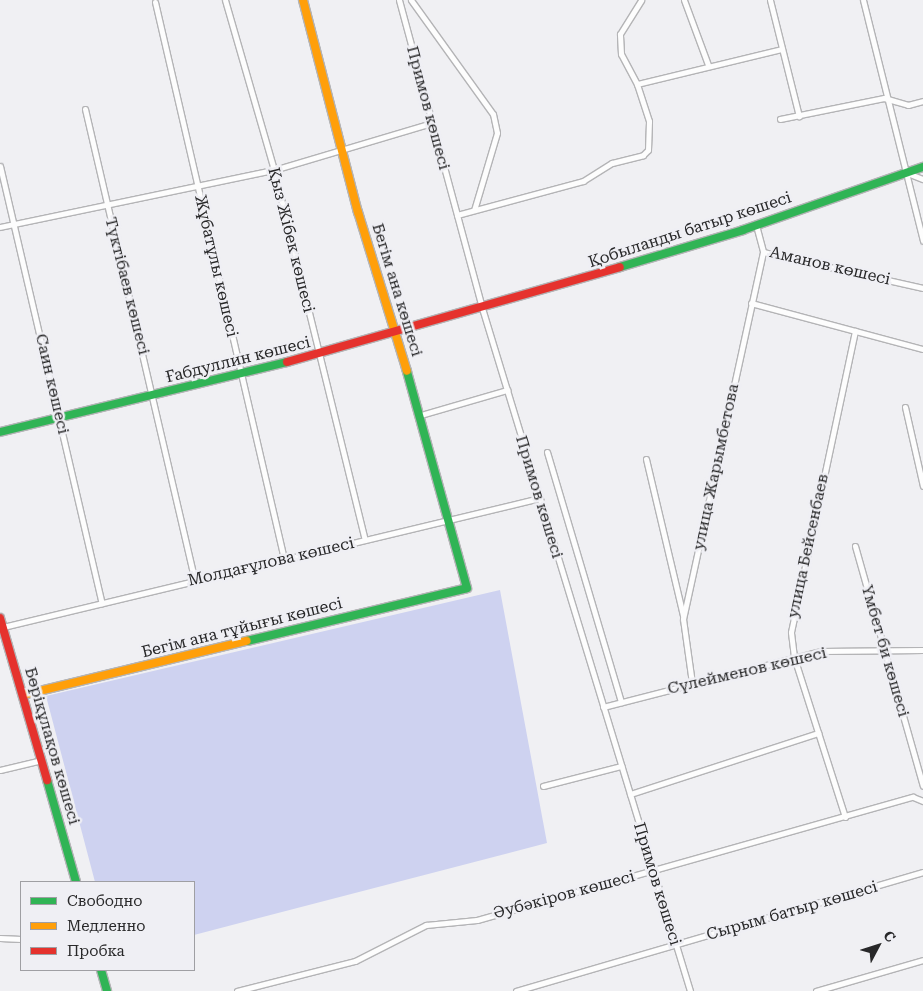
<!DOCTYPE html>
<meta charset="utf-8">
<style>
body{margin:0}
#map{position:relative;width:923px;height:991px;overflow:hidden;background:#f0f0f3;font-family:"Roboto Serif",serif}
div>[style]{position:absolute}
.green>*{inset:0;background:#ced2f0}
.roads{filter:drop-shadow(1px 0 #b4b4b6) drop-shadow(-1px 0 #b4b4b6) drop-shadow(0 1px #b4b4b6) drop-shadow(0 -1px #b4b4b6)}
.street>*{height:5px;margin:-2.5px;padding:0 2.5px;transform-origin:2.5px;border-radius:2.5px;background:#fdfdfd}
.fast>*{height:8px;margin:-4px;padding:0 4px;transform-origin:4px;border-radius:4px;background:#30b455}
.slow>*{height:8px;margin:-4px;padding:0 4px;transform-origin:4px;border-radius:4px;background:#ff9f0a}
.jam>*{height:8px;margin:-4px;padding:0 4px;transform-origin:4px;border-radius:4px;background:#e5322d}
span{translate:-50% -50%;white-space:nowrap;text-align:center;line-height:1.15;-webkit-text-stroke:5px #efeff4;paint-order:stroke}
.street-label{font-size:16px;color:#282829}
.legend{position:absolute;left:20px;top:881px;width:175px;height:90px;box-sizing:border-box;background:#efeff4;border:1px solid #9f9fa3;margin:0;padding:6px 9px;list-style:none;font-size:15px;color:#282829}
.legend li{display:flex;align-items:center;gap:10px;height:25px}
.legend b{width:25px;border:1px solid #9f9fa3}
.north{position:absolute;left:853px;top:921px;width:50px;height:50px;-webkit-text-stroke:4px #efeff4;paint-order:stroke;rotate:50deg;font-size:14px;font-weight:700;line-height:20px;text-align:center;color:#282829}
.north::after{content:'';display:block;margin:auto;width:18px;height:22px;background:#282829;clip-path:polygon(50% 0,100% 100%,50% 72%,0 100%)}
</style>
<div id="map">
<div class="green">
<div style="clip-path:polygon(500px 590px,547px 843px,194px 935px,194px 882px,95px 882px,46px 696px)"></div>
</div>
<div class="roads">
<div class="street">
<div style="left:225px;top:0;width:177px;rotate:73.9deg"></div>
<div style="left:274px;top:170px;width:381px;rotate:76.2deg"></div>
<div style="left:399px;top:0;width:319px;rotate:74.9deg"></div>
<div style="left:482px;top:308px;width:714px;rotate:73.06deg"></div>
<div style="left:411px;top:0;width:140px;rotate:54.3deg"></div>
<div style="left:493px;top:114px;width:19px;rotate:78deg"></div>
<div style="left:497px;top:133px;width:80px;rotate:106.6deg"></div>
<div style="left:684px;top:0;width:69px;rotate:69.7deg"></div>
<div style="left:770px;top:0;width:120px;rotate:76deg"></div>
<div style="left:863px;top:0;width:248px;rotate:76deg"></div>
<div style="left:155px;top:2px;width:572px;rotate:76.96deg"></div>
<div style="left:637px;top:84px;width:34px;rotate:-118deg"></div>
<div style="left:621px;top:54px;width:20px;rotate:-93deg"></div>
<div style="left:620px;top:34px;width:40px;rotate:-58deg"></div>
<div style="left:85px;top:109px;width:485px;rotate:76.9deg"></div>
<div style="left:780px;top:119px;width:106px;rotate:-11.4deg"></div>
<div style="left:884px;top:98px;width:25px;rotate:16deg"></div>
<div style="left:908px;top:105px;width:16px;rotate:-15deg"></div>
<div style="left:0;top:166px;width:449px;rotate:76.9deg"></div>
<div style="left:907px;top:173px;width:17px;rotate:21deg"></div>
<div style="left:457px;top:215px;width:131px;rotate:-15.1deg"></div>
<div style="left:583px;top:181px;width:34px;rotate:-32deg"></div>
<div style="left:612px;top:163px;width:32px;rotate:-14deg"></div>
<div style="left:643px;top:155px;width:7px;rotate:-45deg"></div>
<div style="left:648px;top:150px;width:29px;rotate:-88deg"></div>
<div style="left:649px;top:121px;width:39px;rotate:-108deg"></div>
<div style="left:637px;top:84px;width:149px;rotate:-13.6deg"></div>
<div style="left:756px;top:225px;width:28px;rotate:75deg"></div>
<div style="left:763px;top:252px;width:164px;rotate:12.7deg"></div>
<div style="left:0;top:227px;width:280px;rotate:-11.8deg"></div>
<div style="left:274px;top:170px;width:165px;rotate:-16.6deg"></div>
<div style="left:751px;top:303px;width:178px;rotate:15deg"></div>
<div style="left:905px;top:407px;width:81px;rotate:77.2deg"></div>
<div style="left:421px;top:415px;width:90px;rotate:-16.2deg"></div>
<div style="left:547px;top:452px;width:261px;rotate:73.5deg"></div>
<div style="left:646px;top:459px;width:161px;rotate:76.7deg"></div>
<div style="left:855px;top:546px;width:249px;rotate:74.2deg"></div>
<div style="left:3px;top:627px;width:552px;rotate:-13.51deg"></div>
<div style="left:692px;top:683px;width:65px;rotate:-98deg"></div>
<div style="left:683px;top:619px;width:376px;rotate:-77.7deg"></div>
<div style="left:603px;top:707px;width:225px;rotate:-14.4deg"></div>
<div style="left:821px;top:651px;width:102px;rotate:-0.6deg"></div>
<div style="left:0;top:770px;width:43px;rotate:-13.4deg"></div>
<div style="left:543px;top:786px;width:81px;rotate:-14.4deg"></div>
<div style="left:630px;top:794px;width:198px;rotate:-18deg"></div>
<div style="left:845px;top:817px;width:168px;rotate:-107.7deg"></div>
<div style="left:794px;top:657px;width:25px;rotate:-97deg"></div>
<div style="left:791px;top:632px;width:308px;rotate:-78deg"></div>
<div style="left:0;top:938px;width:21px;rotate:3deg"></div>
<div style="left:237px;top:991px;width:122px;rotate:-14.3deg"></div>
<div style="left:355px;top:961px;width:80px;rotate:-26.9deg"></div>
<div style="left:426px;top:925px;width:51px;rotate:-5.6deg"></div>
<div style="left:477px;top:920px;width:453px;rotate:-15.8deg"></div>
<div style="left:913px;top:797px;width:11px;rotate:22deg"></div>
<div style="left:516px;top:991px;width:424px;rotate:-16.3deg"></div>
<div style="left:816px;top:991px;width:111px;rotate:-16.2deg"></div>
</div>
<div class="fast">
<div style="left:620px;top:267px;width:128px;rotate:-16.7deg"></div>
<div style="left:743px;top:230px;width:191px;rotate:-19.3deg"></div>
<div style="left:0;top:432px;width:295px;rotate:-13.7deg"></div>
<div style="left:247px;top:641px;width:226px;rotate:-13.5deg"></div>
<div style="left:467px;top:588px;width:225px;rotate:-105.5deg"></div>
<div style="left:47px;top:780px;width:106px;rotate:74.1deg"></div>
<div style="left:101px;top:970px;width:22px;rotate:74deg"></div>
</div>
<div class="slow">
<div style="left:303px;top:0;width:219px;rotate:75.5deg"></div>
<div style="left:358px;top:212px;width:166px;rotate:72.9deg"></div>
<div style="left:23px;top:695px;width:230px;rotate:-13.6deg"></div>
</div>
<div class="jam">
<div style="left:287px;top:362px;width:346px;rotate:-15.9deg"></div>
<div style="left:0;top:618px;width:169px;rotate:73.8deg"></div>
</div>
</div>
<div class="street-label">
<span style="left:428px;top:108px;rotate:75deg">Примов көшесі</span>
<span style="left:690px;top:230px;rotate:-18deg">Қобыланды батыр көшесі</span>
<span style="left:291px;top:240px;rotate:76deg">Қыз Жібек көшесі</span>
<span style="left:216px;top:266px;rotate:77deg">Жұбатұлы көшесі</span>
<span style="left:830px;top:266px;rotate:13deg">Аманов көшесі</span>
<span style="left:127px;top:286px;rotate:76deg">Түктібаев көшесі</span>
<span style="left:397px;top:290px;rotate:73deg">Бегім ана көшесі</span>
<span style="left:238px;top:360px;rotate:-14deg">Ғабдуллин көшесі</span>
<span style="left:52px;top:384px;rotate:77deg">Саин көшесі</span>
<span style="left:716px;top:467px;rotate:-78deg">улица Жарымбетова</span>
<span style="left:539px;top:497px;rotate:73deg">Примов көшесі</span>
<span style="left:808px;top:546px;rotate:-78deg">улица Бейсенбаев</span>
<span style="left:271px;top:562px;rotate:-13deg">Молдағұлова көшесі</span>
<span style="left:242px;top:628px;rotate:-14deg">Бегім ана тұйығы көшесі</span>
<span style="left:885px;top:651px;rotate:74deg">Үмбет би көшесі</span>
<span style="left:747px;top:671px;rotate:-13deg">Сүлейменов көшесі</span>
<span style="left:52px;top:746px;rotate:74deg">Бөріқұлақов көшесі</span>
<span style="left:657px;top:884px;rotate:73deg">Примов көшесі</span>
<span style="left:564px;top:895px;rotate:-15deg">Әубәкіров көшесі</span>
<span style="left:792px;top:911px;rotate:-16deg">Сырым батыр көшесі</span>
</div>
<ul class="legend">
<li><b style="height:6px;background:#30b455"></b>Свободно</li>
<li><b style="height:6px;background:#ff9f0a"></b>Медленно</li>
<li><b style="height:6px;background:#e5322d"></b>Пробка</li>
</ul>
<div class="north">С</div>
</div>
